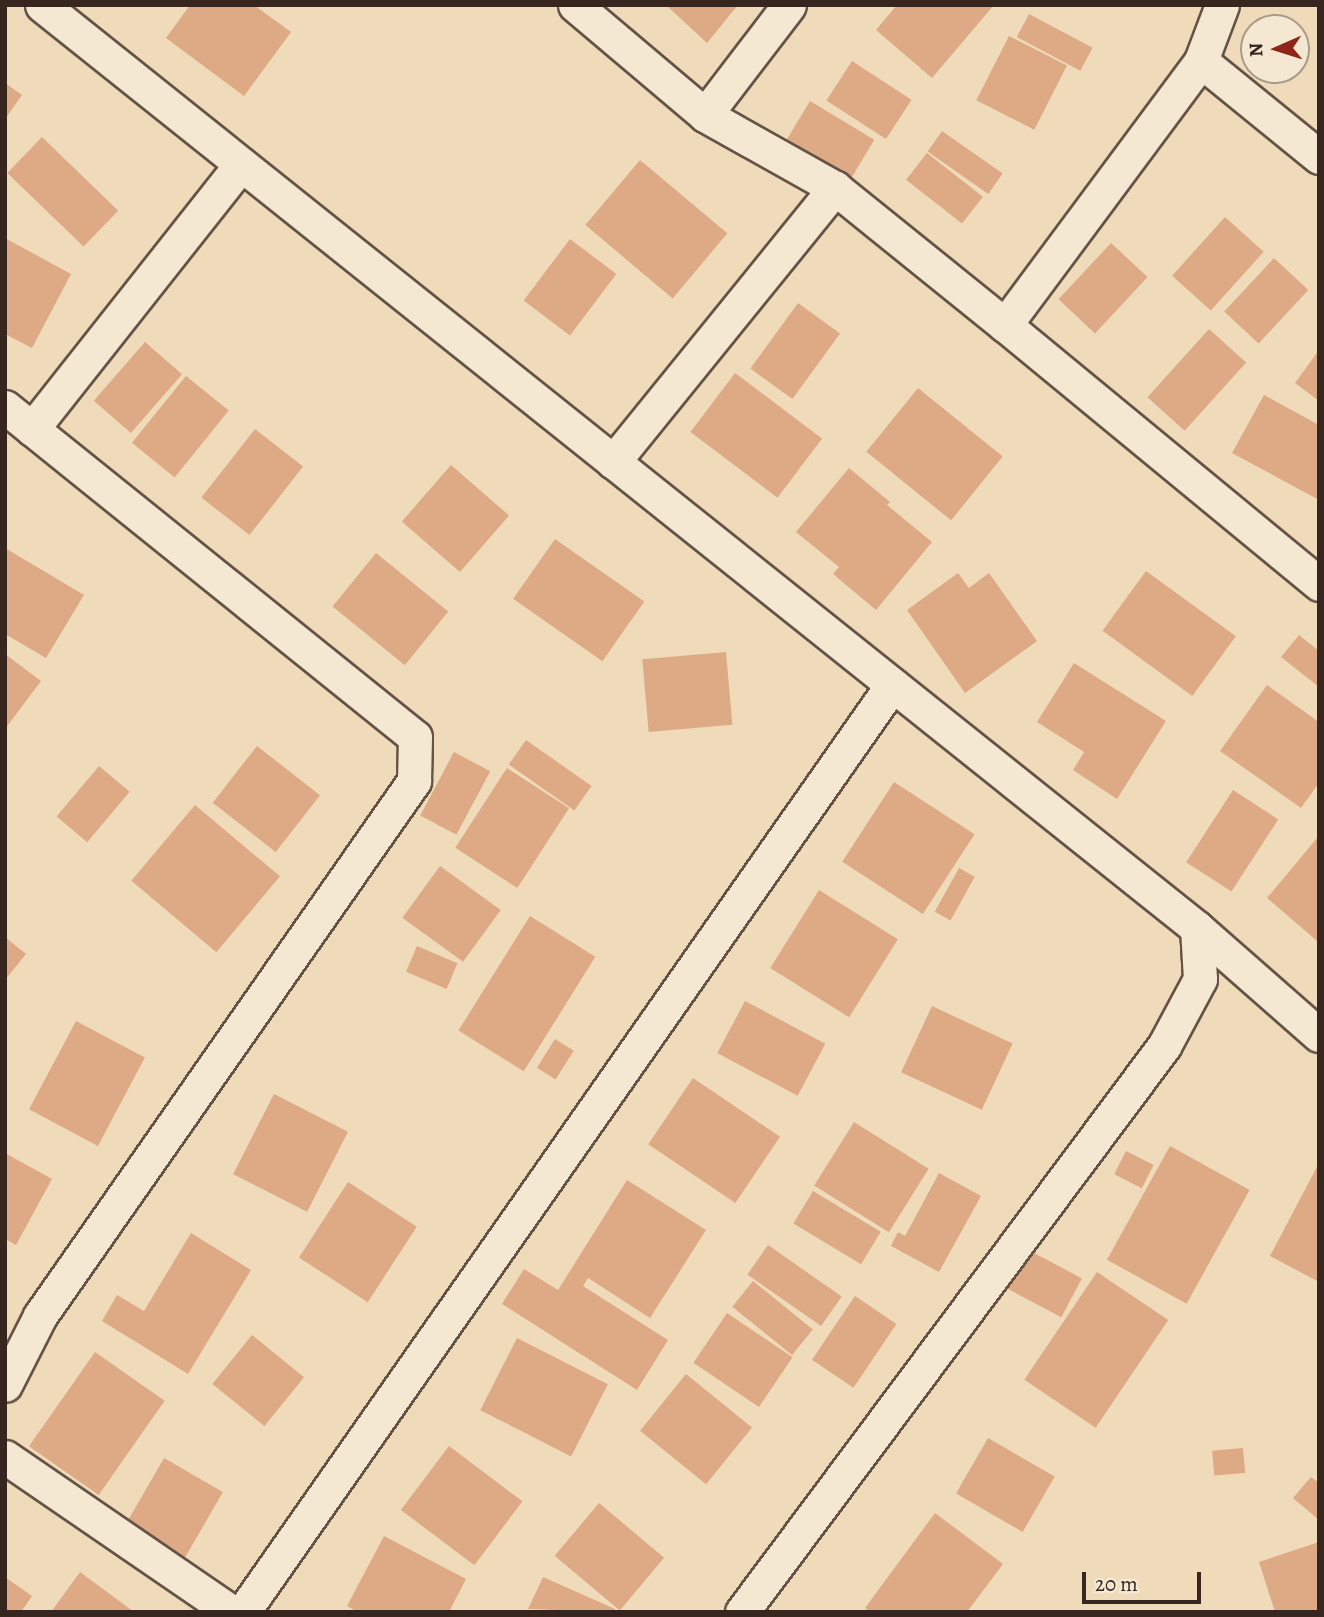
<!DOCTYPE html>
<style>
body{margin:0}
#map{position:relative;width:1324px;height:1617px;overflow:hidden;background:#efdbb9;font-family:Alegreya,serif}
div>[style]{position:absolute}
.building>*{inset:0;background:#deaa85;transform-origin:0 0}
.roads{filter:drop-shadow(2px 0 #655346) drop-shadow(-2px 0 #655346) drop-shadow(0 2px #655346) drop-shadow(0 -2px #655346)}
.street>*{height:33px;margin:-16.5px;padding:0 16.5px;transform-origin:16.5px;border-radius:16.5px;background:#f5e8d2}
span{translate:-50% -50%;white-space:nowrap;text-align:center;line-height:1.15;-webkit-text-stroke:7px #f5e8d2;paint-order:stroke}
.frame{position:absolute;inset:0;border:7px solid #37261f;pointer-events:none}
.north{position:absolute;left:1240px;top:14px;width:70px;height:70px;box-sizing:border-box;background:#f5e8d2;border:2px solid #a99a8a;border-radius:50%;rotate:267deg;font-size:19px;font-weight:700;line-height:28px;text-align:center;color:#37261f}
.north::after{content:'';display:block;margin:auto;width:24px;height:32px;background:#8f2418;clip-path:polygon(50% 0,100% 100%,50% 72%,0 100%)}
.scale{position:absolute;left:1082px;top:1572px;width:119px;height:32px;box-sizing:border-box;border:4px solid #37261f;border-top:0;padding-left:9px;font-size:21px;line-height:24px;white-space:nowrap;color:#37261f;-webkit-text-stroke:5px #f5e8d2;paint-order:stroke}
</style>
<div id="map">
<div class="building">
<div style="clip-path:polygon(190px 5px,254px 5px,291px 32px,244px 96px,166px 38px)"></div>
<div style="clip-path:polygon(666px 5px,738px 5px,707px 43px)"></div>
<div style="clip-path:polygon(897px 5px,994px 5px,932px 78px,876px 30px)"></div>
<div style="left:1029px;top:14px;width:72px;height:26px;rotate:28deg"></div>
<div style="left:1009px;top:36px;width:65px;height:72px;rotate:27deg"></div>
<div style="left:852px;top:61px;width:71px;height:47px;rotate:33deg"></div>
<div style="clip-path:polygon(5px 83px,22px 95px,5px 119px)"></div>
<div style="left:810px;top:101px;width:75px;height:54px;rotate:31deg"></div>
<div style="left:942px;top:131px;width:74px;height:25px;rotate:35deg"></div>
<div style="left:42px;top:137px;width:106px;height:50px;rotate:44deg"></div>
<div style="left:927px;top:153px;width:71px;height:34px;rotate:38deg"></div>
<div style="left:640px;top:160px;width:114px;height:85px;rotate:40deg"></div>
<div style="left:1225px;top:217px;width:52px;height:79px;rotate:42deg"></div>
<div style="clip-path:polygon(5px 238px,71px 274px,32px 348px,5px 334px)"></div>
<div style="left:570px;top:239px;width:58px;height:77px;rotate:37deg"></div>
<div style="left:1111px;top:243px;width:50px;height:77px;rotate:43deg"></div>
<div style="left:1274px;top:258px;width:47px;height:73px;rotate:43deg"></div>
<div style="left:798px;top:303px;width:52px;height:81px;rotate:36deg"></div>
<div style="left:1209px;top:329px;width:50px;height:92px;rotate:42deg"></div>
<div style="left:145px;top:342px;width:49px;height:78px;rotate:41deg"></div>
<div style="clip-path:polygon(1319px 350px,1319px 401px,1295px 383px)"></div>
<div style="left:735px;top:373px;width:109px;height:74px;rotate:37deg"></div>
<div style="left:186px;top:376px;width:55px;height:86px;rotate:39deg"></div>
<div style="left:918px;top:388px;width:109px;height:82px;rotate:39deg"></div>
<div style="clip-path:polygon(1264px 395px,1319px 425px,1319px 500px,1232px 453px)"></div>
<div style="left:255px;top:429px;width:61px;height:87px;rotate:38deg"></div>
<div style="left:451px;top:465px;width:77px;height:75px;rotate:41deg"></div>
<div style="clip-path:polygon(849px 468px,890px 502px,887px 505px,932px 542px,876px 610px,833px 574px,839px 567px,796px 532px)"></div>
<div style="left:555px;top:539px;width:109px;height:73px;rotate:35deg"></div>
<div style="clip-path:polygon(5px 548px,84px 595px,46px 658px,5px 634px)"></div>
<div style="left:376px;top:553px;width:93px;height:69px;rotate:39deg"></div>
<div style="left:1146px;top:571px;width:111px;height:74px;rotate:36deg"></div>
<div style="clip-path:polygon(958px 573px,969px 588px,989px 573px,1037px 641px,965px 693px,907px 610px)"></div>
<div style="clip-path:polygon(1299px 635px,1319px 651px,1319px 687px,1281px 657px)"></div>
<div style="left:726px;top:652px;width:73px;height:84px;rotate:85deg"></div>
<div style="clip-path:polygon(5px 654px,41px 681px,5px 729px)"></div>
<div style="clip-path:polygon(1074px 663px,1166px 721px,1117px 799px,1073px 770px,1084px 752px,1037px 722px)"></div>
<div style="clip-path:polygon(1267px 685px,1319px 722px,1319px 783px,1301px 808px,1220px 751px)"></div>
<div style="left:526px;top:740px;width:80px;height:30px;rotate:35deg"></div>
<div style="left:257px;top:746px;width:80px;height:72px;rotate:38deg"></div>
<div style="left:454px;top:752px;width:41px;height:72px;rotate:28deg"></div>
<div style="left:99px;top:766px;width:40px;height:66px;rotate:40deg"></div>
<div style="left:507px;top:768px;width:74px;height:95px;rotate:33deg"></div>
<div style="left:894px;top:782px;width:96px;height:95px;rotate:33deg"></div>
<div style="left:1233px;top:790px;width:54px;height:86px;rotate:33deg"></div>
<div style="left:195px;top:805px;width:111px;height:99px;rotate:40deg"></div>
<div style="clip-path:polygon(1317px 838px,1319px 840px,1317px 941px,1267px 898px)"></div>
<div style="left:440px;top:866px;width:75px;height:64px;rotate:36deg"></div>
<div style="left:959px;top:868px;width:18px;height:50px;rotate:29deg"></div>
<div style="left:819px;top:890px;width:93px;height:92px;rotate:32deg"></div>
<div style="left:530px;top:916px;width:77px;height:135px;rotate:32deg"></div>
<div style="clip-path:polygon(5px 937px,26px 954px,5px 980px)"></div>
<div style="left:417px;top:946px;width:44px;height:28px;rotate:23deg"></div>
<div style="left:745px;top:1001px;width:91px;height:59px;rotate:28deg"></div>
<div style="left:932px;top:1006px;width:89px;height:73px;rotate:25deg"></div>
<div style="left:76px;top:1021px;width:78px;height:100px;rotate:28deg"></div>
<div style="left:555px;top:1039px;width:22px;height:34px;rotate:32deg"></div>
<div style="left:693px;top:1078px;width:105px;height:80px;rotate:34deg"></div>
<div style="left:274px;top:1094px;width:83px;height:90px;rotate:27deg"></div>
<div style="left:854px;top:1122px;width:88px;height:75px;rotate:32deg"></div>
<div style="left:1170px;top:1146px;width:91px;height:130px;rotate:29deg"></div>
<div style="left:1126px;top:1151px;width:31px;height:26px;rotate:27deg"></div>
<div style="clip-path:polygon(5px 1153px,52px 1179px,16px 1245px,5px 1239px)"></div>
<div style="clip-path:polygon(1319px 1163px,1319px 1282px,1270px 1256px)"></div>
<div style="clip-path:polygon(939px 1173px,981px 1196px,939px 1272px,891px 1246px,898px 1232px,905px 1236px)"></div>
<div style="clip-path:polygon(627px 1180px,706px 1230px,650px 1318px,588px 1278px,583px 1286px,668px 1340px,637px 1390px,502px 1304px,524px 1269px,558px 1290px)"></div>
<div style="left:348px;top:1182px;width:82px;height:90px;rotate:33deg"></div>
<div style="left:813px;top:1191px;width:79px;height:38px;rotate:31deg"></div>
<div style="clip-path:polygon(191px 1233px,251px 1270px,188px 1374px,102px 1321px,117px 1295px,144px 1311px)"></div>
<div style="left:768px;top:1245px;width:90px;height:36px;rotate:35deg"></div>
<div style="left:1021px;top:1246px;width:69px;height:44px;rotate:28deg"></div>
<div style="left:1097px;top:1272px;width:86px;height:130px;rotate:34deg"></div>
<div style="left:753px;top:1281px;width:77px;height:33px;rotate:39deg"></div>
<div style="left:855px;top:1296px;width:50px;height:77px;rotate:34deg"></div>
<div style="left:727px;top:1313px;width:79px;height:60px;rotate:34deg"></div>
<div style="left:252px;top:1335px;width:67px;height:63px;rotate:39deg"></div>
<div style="left:517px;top:1338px;width:102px;height:81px;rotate:27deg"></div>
<div style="left:95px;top:1352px;width:85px;height:115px;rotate:35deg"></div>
<div style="left:686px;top:1374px;width:85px;height:73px;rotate:39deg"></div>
<div style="left:988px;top:1438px;width:77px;height:64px;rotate:30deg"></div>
<div style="left:449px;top:1446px;width:92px;height:80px;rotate:37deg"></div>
<div style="left:1243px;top:1448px;width:25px;height:31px;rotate:85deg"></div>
<div style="left:164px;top:1458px;width:68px;height:82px;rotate:30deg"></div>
<div style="clip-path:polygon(1311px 1477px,1319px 1483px,1319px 1520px,1293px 1498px)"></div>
<div style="left:599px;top:1503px;width:85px;height:69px;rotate:40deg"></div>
<div style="clip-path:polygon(935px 1513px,1003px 1564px,967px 1612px,870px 1612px,865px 1608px)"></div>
<div style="clip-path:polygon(384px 1536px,466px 1579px,450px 1610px,454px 1612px,358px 1612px,347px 1606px)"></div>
<div style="clip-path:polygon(1319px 1542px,1319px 1612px,1275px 1612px,1259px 1562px)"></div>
<div style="clip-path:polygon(80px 1572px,134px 1612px,51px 1612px)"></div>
<div style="clip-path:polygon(5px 1577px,32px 1596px,21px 1612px,5px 1612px)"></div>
<div style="clip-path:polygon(543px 1577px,615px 1609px,614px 1612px,528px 1609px)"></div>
</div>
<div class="roads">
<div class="street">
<div style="left:42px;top:5px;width:1478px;rotate:38.63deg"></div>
<div style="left:1197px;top:928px;width:51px;rotate:86.6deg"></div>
<div style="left:1200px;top:979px;width:76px;rotate:118.2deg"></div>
<div style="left:1164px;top:1046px;width:706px;rotate:126.71deg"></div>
<div style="left:575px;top:5px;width:170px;rotate:40.2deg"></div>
<div style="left:705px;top:115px;width:149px;rotate:29.3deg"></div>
<div style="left:835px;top:188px;width:218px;rotate:38.9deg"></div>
<div style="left:1222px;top:5px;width:60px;rotate:110.6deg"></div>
<div style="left:1201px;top:61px;width:152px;rotate:39.1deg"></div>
<div style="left:1201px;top:61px;width:329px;rotate:126.6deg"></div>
<div style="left:1005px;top:325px;width:407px;rotate:39.5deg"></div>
<div style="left:705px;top:115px;width:138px;rotate:-52.6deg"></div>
<div style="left:5px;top:407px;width:526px;rotate:38.83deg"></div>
<div style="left:415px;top:737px;width:44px;rotate:91.3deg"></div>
<div style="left:414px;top:781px;width:653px;rotate:124.96deg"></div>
<div style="left:40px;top:1316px;width:77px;rotate:116.9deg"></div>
<div style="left:32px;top:429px;width:337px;rotate:-51.7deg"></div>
<div style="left:613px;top:462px;width:353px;rotate:-51deg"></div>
<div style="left:1197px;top:928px;width:162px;rotate:41.3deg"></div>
<div style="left:5px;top:1457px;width:274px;rotate:34.4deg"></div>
<div style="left:243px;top:1612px;width:1132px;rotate:-55deg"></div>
</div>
</div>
<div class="frame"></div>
<div class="north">N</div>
<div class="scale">20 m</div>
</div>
